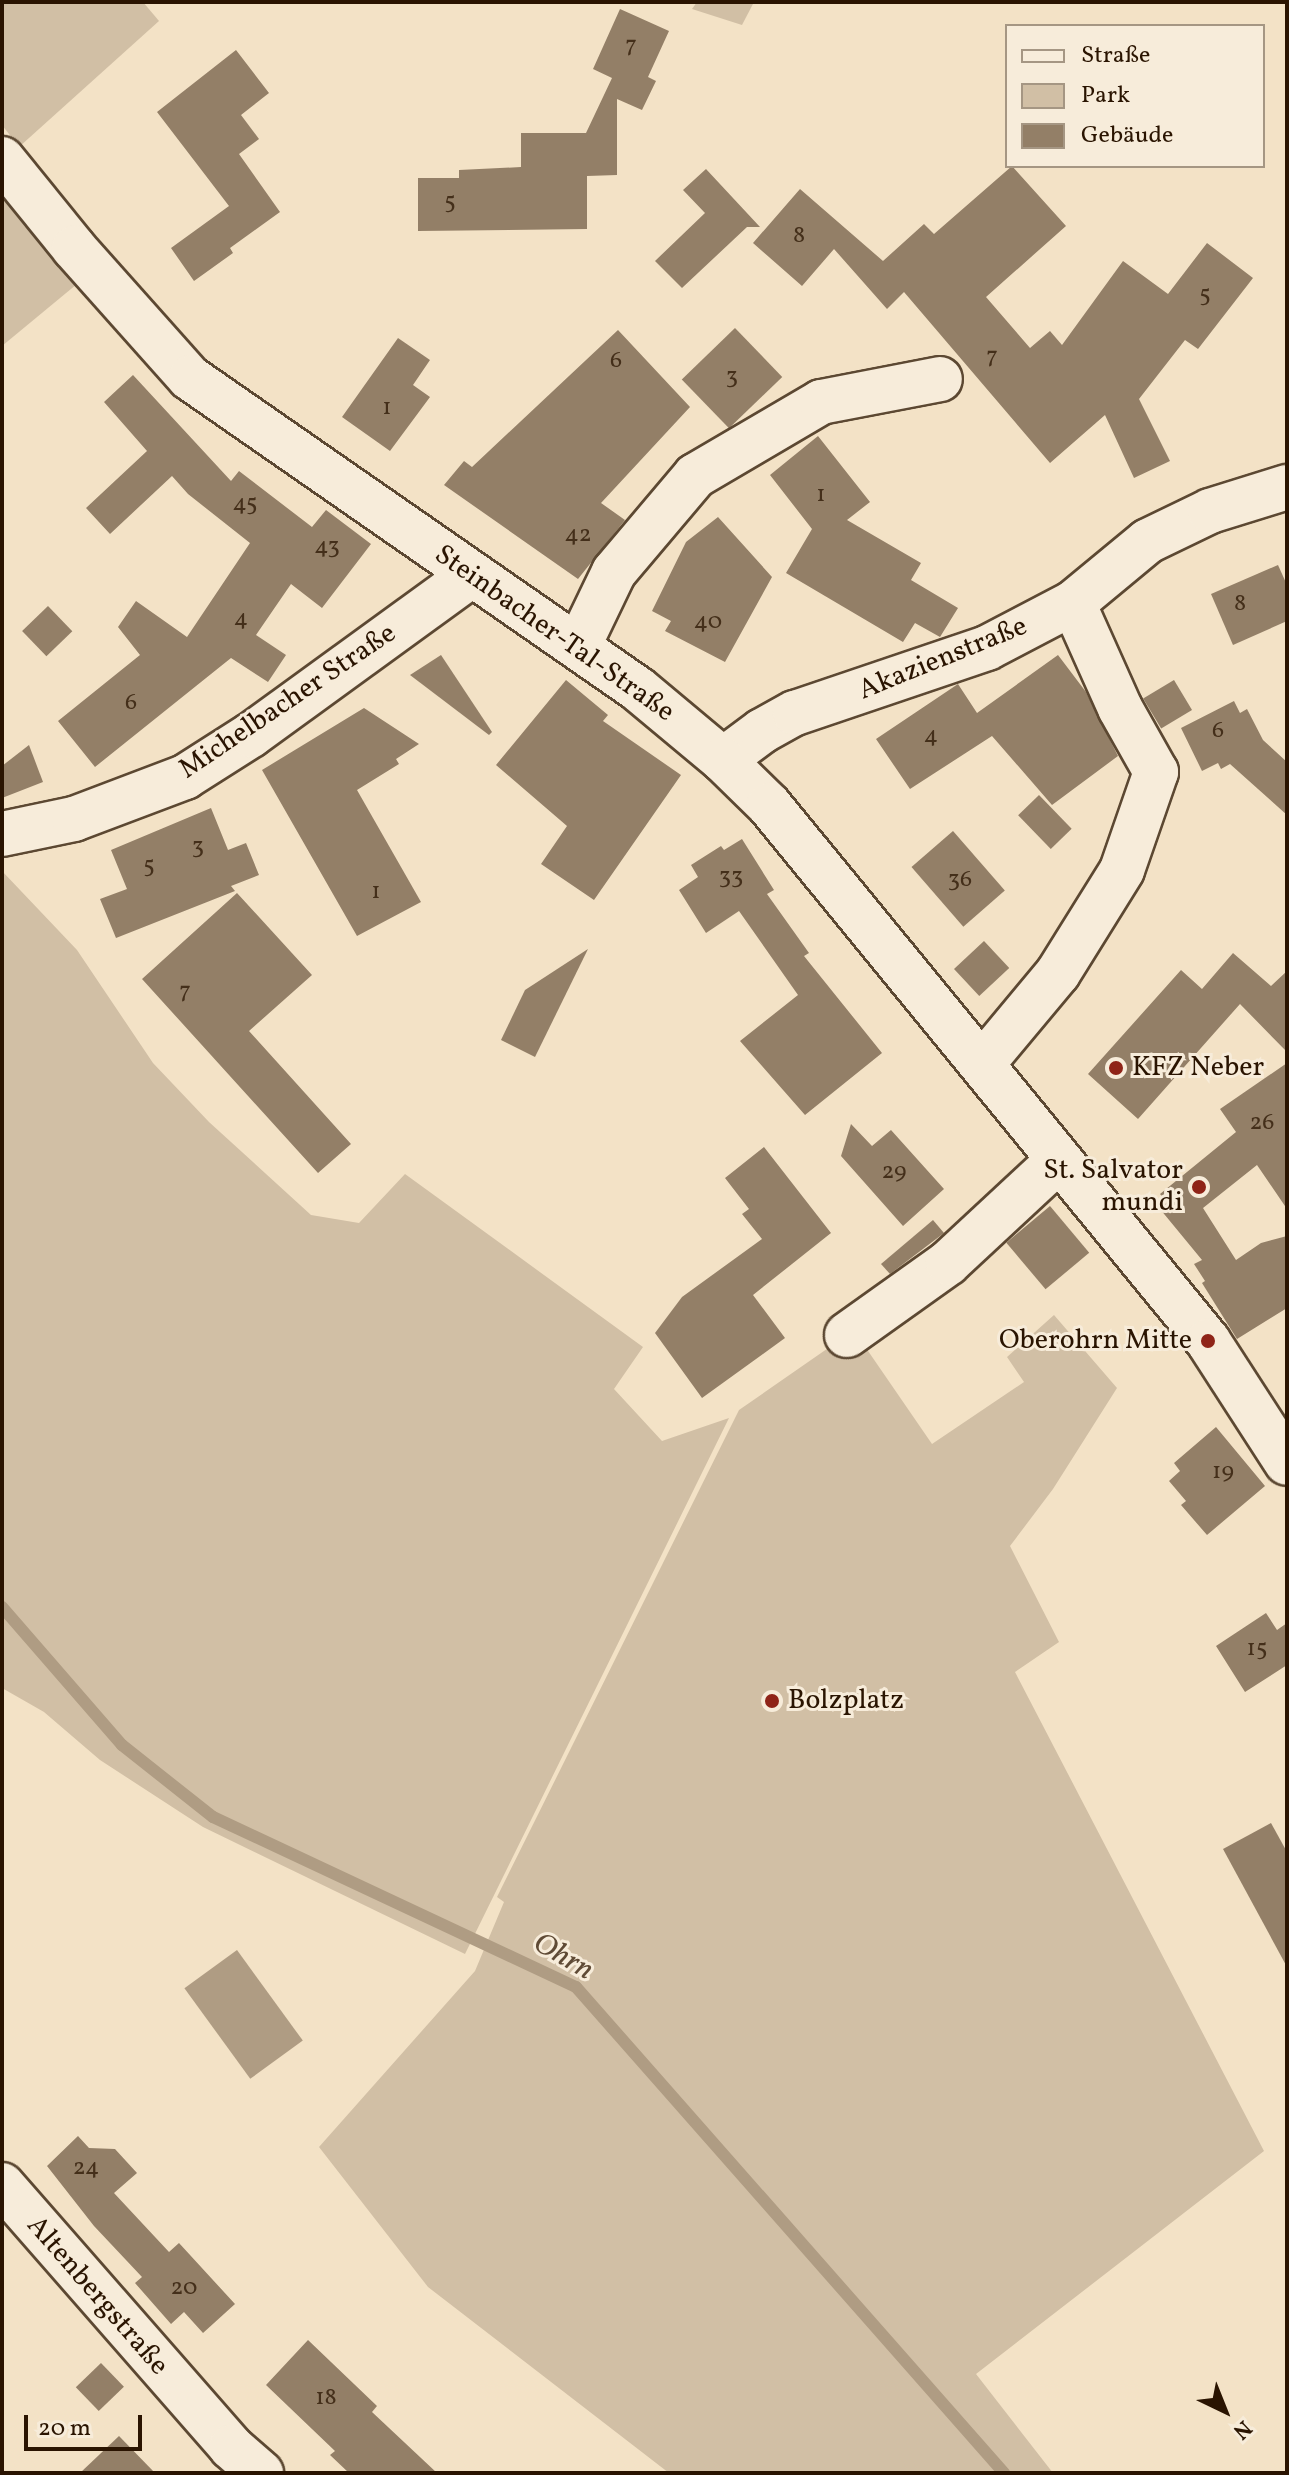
<!DOCTYPE html>
<meta charset="utf-8">
<style>
body{margin:0}
#map{position:relative;width:1289px;height:2475px;overflow:hidden;background:#f3e2c6;font-family:Vollkorn,serif}
div>[style]{position:absolute}
.green>*{inset:0;background:#d1bfa5}
.water>*{inset:0;background:#af9c83;transform-origin:0 0}
.stream>*{height:12px;margin:-6px;padding:0 6px;transform-origin:6px;border-radius:6px;background:#af9c83}
.building>*{inset:0;background:#937f67;transform-origin:0 0}
.roads{filter:drop-shadow(2px 0 #5c4832) drop-shadow(-2px 0 #5c4832) drop-shadow(0 2px #5c4832) drop-shadow(0 -2px #5c4832)}
.street>*{height:44px;margin:-22px;padding:0 22px;transform-origin:22px;border-radius:22px;background:#f7ecda}
.secondary>*{height:44px;margin:-22px;padding:0 22px;transform-origin:22px;border-radius:22px;background:#f7ecda}
.dots>*{width:22px;height:22px;translate:-50% -50%;box-sizing:border-box;border:4px solid #f7ecda;border-radius:50%}
span{translate:-50% -50%;white-space:nowrap;text-align:center;line-height:1.15;-webkit-text-stroke:6px #f7ecda;paint-order:stroke}
.number-label{font-size:24px;color:#442f1a}
.number-label span{-webkit-text-stroke-width:0}
.street-label{font-size:28px;color:#2a1401}
.poi-label{font-size:28px;color:#2a1401}
.left{translate:0 -50%;text-align:left}
.right{translate:-100% -50%;text-align:right}
.water-label{font-size:30px;color:#5f4a35;font-style:italic}
.frame{position:absolute;inset:0;border:4px solid #2a1401;pointer-events:none}
.legend{position:absolute;left:1005px;top:24px;width:260px;height:144px;box-sizing:border-box;background:#f7ecda;border:2px solid #a59683;margin:0;padding:10px 14px;list-style:none;font-size:24px;color:#2a1401}
.legend li{display:flex;align-items:center;gap:16px;height:40px}
.legend b{width:40px;border:2px solid #a59683}
.north{position:absolute;left:1185px;top:2371px;width:80px;height:80px;-webkit-text-stroke:6px #f7ecda;paint-order:stroke;rotate:137deg;font-size:22px;font-weight:700;line-height:32px;text-align:center;color:#2a1401}
.north::after{content:'';display:block;margin:auto;width:28px;height:36px;background:#2a1401;clip-path:polygon(50% 0,100% 100%,50% 72%,0 100%)}
.scale{position:absolute;left:24px;top:2415px;width:118px;height:36px;box-sizing:border-box;border:4px solid #2a1401;border-top:0;padding-left:10px;font-size:24px;line-height:28px;white-space:nowrap;color:#2a1401;-webkit-text-stroke:6px #f7ecda;paint-order:stroke}
</style>
<div id="map">
<div class="green">
<div style="clip-path:polygon(2px 2px,143px 2px,159px 21px,19px 147px,2px 125px)"></div>
<div style="clip-path:polygon(697px 2px,754px 2px,742px 25px,692px 9px)"></div>
<div style="clip-path:polygon(2px 182px,77px 284px,2px 346px)"></div>
<div style="clip-path:polygon(2px 871px,77px 950px,153px 1063px,209px 1122px,311px 1215px,359px 1223px,405px 1174px,643px 1347px,614px 1389px,662px 1441px,729px 1418px,465px 1954px,203px 1827px,100px 1760px,44px 1712px,2px 1688px)"></div>
<div style="clip-path:polygon(1054px 1315px,1117px 1388px,1053px 1489px,1010px 1546px,1059px 1642px,1015px 1672px,1264px 2151px,976px 2374px,1053px 2473px,669px 2473px,428px 2287px,319px 2147px,475px 1971px,504px 1902px,497px 1897px,739px 1410px,847px 1335px,866px 1348px,932px 1444px,1024px 1382px,1007px 1357px)"></div>
</div>
<div class="water">
<div style="left:237px;top:1950px;width:112px;height:65px;rotate:54deg"></div>
</div>
<div class="stream">
<div style="left:2px;top:1607px;width:183px;rotate:49deg"></div>
<div style="left:122px;top:1745px;width:116px;rotate:38.4deg"></div>
<div style="left:213px;top:1817px;width:401px;rotate:25.1deg"></div>
<div style="left:576px;top:1987px;width:648px;rotate:48.63deg"></div>
</div>
<div class="building">
<div style="clip-path:polygon(620px 9px,669px 31px,648px 77px,656px 81px,642px 110px,617px 99px,617px 175px,587px 176px,587px 229px,418px 231px,418px 178px,459px 178px,459px 170px,521px 167px,521px 133px,586px 133px,612px 78px,593px 69px)"></div>
<div style="clip-path:polygon(236px 50px,269px 93px,241px 115px,259px 139px,239px 154px,280px 212px,230px 248px,233px 253px,194px 281px,171px 248px,229px 206px,157px 112px)"></div>
<div style="clip-path:polygon(1012px 166px,1066px 226px,986px 297px,1030px 348px,1050px 331px,1062px 345px,1123px 261px,1168px 294px,1207px 243px,1253px 278px,1198px 349px,1185px 340px,1139px 399px,1170px 461px,1134px 478px,1105px 415px,1050px 463px,904px 292px,887px 309px,834px 249px,802px 286px,753px 243px,800px 189px,883px 261px,924px 224px,934px 234px)"></div>
<div style="clip-path:polygon(706px 169px,760px 227px,747px 227px,682px 288px,655px 261px,705px 213px,683px 190px)"></div>
<div style="left:735px;top:328px;width:68px;height:74px;rotate:46deg"></div>
<div style="clip-path:polygon(618px 330px,690px 407px,601px 503px,625px 520px,578px 579px,444px 485px,464px 461px,472px 467px)"></div>
<div style="clip-path:polygon(398px 338px,430px 360px,413px 385px,430px 397px,390px 451px,342px 417px)"></div>
<div style="clip-path:polygon(133px 375px,231px 481px,239px 471px,312px 527px,326px 510px,371px 544px,322px 608px,291px 584px,256px 635px,286px 655px,268px 682px,231px 658px,95px 767px,58px 721px,140px 655px,118px 627px,136px 601px,187px 637px,250px 543px,188px 494px,172px 476px,110px 534px,86px 508px,147px 451px,104px 402px)"></div>
<div style="clip-path:polygon(818px 436px,870px 502px,847px 520px,921px 563px,911px 580px,958px 608px,940px 637px,915px 623px,903px 642px,786px 573px,812px 529px,770px 475px)"></div>
<div style="clip-path:polygon(718px 517px,772px 577px,725px 662px,665px 631px,671px 621px,652px 611px,686px 542px)"></div>
<div style="clip-path:polygon(1278px 565px,1287px 585px,1287px 621px,1233px 645px,1211px 594px)"></div>
<div style="left:48px;top:606px;width:35px;height:36px;rotate:46deg"></div>
<div style="clip-path:polygon(441px 655px,492px 732px,489px 735px,410px 675px)"></div>
<div style="clip-path:polygon(1058px 655px,1086px 692px,1118px 756px,1052px 805px,992px 736px,910px 789px,876px 739px,958px 684px,977px 713px)"></div>
<div style="clip-path:polygon(566px 680px,608px 715px,603px 721px,681px 775px,594px 900px,541px 864px,567px 826px,496px 765px)"></div>
<div style="left:1174px;top:680px;width:35px;height:36px;rotate:59deg"></div>
<div style="clip-path:polygon(1234px 701px,1240px 713px,1247px 709px,1263px 740px,1287px 762px,1287px 815px,1230px 764px,1221px 769px,1218px 763px,1202px 771px,1181px 728px)"></div>
<div style="clip-path:polygon(364px 708px,419px 744px,396px 759px,399px 764px,357px 790px,421px 902px,357px 936px,262px 770px)"></div>
<div style="clip-path:polygon(29px 745px,43px 782px,2px 798px,2px 766px)"></div>
<div style="left:1039px;top:795px;width:47px;height:29px;rotate:46deg"></div>
<div style="clip-path:polygon(211px 808px,228px 850px,246px 843px,259px 875px,231px 886px,235px 891px,116px 938px,100px 899px,127px 889px,111px 850px)"></div>
<div style="left:953px;top:831px;width:79px;height:55px;rotate:49deg"></div>
<div style="clip-path:polygon(742px 839px,774px 890px,767px 894px,809px 953px,804px 956px,882px 1053px,805px 1115px,740px 1041px,798px 995px,739px 911px,706px 933px,679px 890px,698px 877px,691px 865px,721px 846px,724px 850px)"></div>
<div style="clip-path:polygon(237px 893px,312px 975px,249px 1031px,351px 1144px,318px 1173px,142px 979px)"></div>
<div style="left:984px;top:941px;width:37px;height:41px;rotate:47deg"></div>
<div style="clip-path:polygon(588px 949px,535px 1057px,501px 1040px,525px 990px)"></div>
<div style="clip-path:polygon(1233px 953px,1271px 986px,1287px 971px,1287px 1052px,1240px 1004px,1138px 1119px,1088px 1074px,1181px 970px,1202px 989px)"></div>
<div style="clip-path:polygon(1287px 1063px,1287px 1209px,1257px 1165px,1203px 1208px,1236px 1260px,1261px 1243px,1287px 1236px,1287px 1308px,1237px 1339px,1202px 1283px,1205px 1281px,1194px 1264px,1202px 1260px,1160px 1209px,1167px 1202px,1160px 1194px,1236px 1132px,1220px 1109px)"></div>
<div style="clip-path:polygon(851px 1124px,872px 1146px,891px 1130px,944px 1189px,903px 1226px,841px 1156px)"></div>
<div style="clip-path:polygon(764px 1147px,831px 1233px,753px 1295px,785px 1338px,702px 1398px,655px 1333px,682px 1297px,762px 1239px,742px 1214px,749px 1209px,725px 1178px)"></div>
<div style="left:1050px;top:1206px;width:61px;height:57px;rotate:50deg"></div>
<div style="clip-path:polygon(933px 1220px,944px 1233px,890px 1274px,881px 1264px)"></div>
<div style="clip-path:polygon(1216px 1427px,1265px 1486px,1207px 1535px,1181px 1505px,1186px 1501px,1169px 1481px,1180px 1471px,1174px 1463px)"></div>
<div style="clip-path:polygon(1266px 1613px,1277px 1630px,1287px 1623px,1287px 1665px,1245px 1692px,1216px 1646px)"></div>
<div style="clip-path:polygon(1271px 1823px,1287px 1852px,1287px 1967px,1223px 1849px)"></div>
<div style="clip-path:polygon(78px 2136px,89px 2148px,115px 2149px,137px 2173px,114px 2193px,169px 2252px,179px 2243px,235px 2304px,203px 2333px,184px 2312px,171px 2324px,135px 2283px,142px 2277px,94px 2226px,47px 2166px)"></div>
<div style="clip-path:polygon(308px 2340px,377px 2406px,372px 2412px,437px 2473px,349px 2473px,330px 2455px,335px 2451px,266px 2385px)"></div>
<div style="left:101px;top:2363px;width:33px;height:35px;rotate:46deg"></div>
<div style="clip-path:polygon(119px 2436px,155px 2473px,80px 2473px)"></div>
</div>
<div class="roads">
<div class="street">
<div style="left:578px;top:647px;width:83px;rotate:-64.4deg"></div>
<div style="left:614px;top:572px;width:126px;rotate:-49.8deg"></div>
<div style="left:695px;top:476px;width:146px;rotate:-30.4deg"></div>
<div style="left:821px;top:402px;width:121px;rotate:-10.9deg"></div>
<div style="left:723px;top:760px;width:49px;rotate:-36.6deg"></div>
<div style="left:762px;top:731px;width:38px;rotate:-29deg"></div>
<div style="left:795px;top:713px;width:203px;rotate:-18.7deg"></div>
<div style="left:987px;top:648px;width:97px;rotate:-27.6deg"></div>
<div style="left:1073px;top:603px;width:97px;rotate:-39.6deg"></div>
<div style="left:1148px;top:541px;width:69px;rotate:-25.8deg"></div>
<div style="left:1210px;top:511px;width:81px;rotate:-17.3deg"></div>
<div style="left:2px;top:834px;width:74px;rotate:-11.8deg"></div>
<div style="left:74px;top:819px;width:119px;rotate:-20.7deg"></div>
<div style="left:185px;top:777px;width:78px;rotate:-32.5deg"></div>
<div style="left:251px;top:735px;width:272px;rotate:-36deg"></div>
<div style="left:983px;top:1063px;width:117px;rotate:-50.2deg"></div>
<div style="left:1058px;top:973px;width:121px;rotate:-58.1deg"></div>
<div style="left:1122px;top:870px;width:104px;rotate:-70.9deg"></div>
<div style="left:1156px;top:772px;width:73px;rotate:-119.4deg"></div>
<div style="left:1120px;top:708px;width:115px;rotate:-114.1deg"></div>
<div style="left:847px;top:1335px;width:124px;rotate:-35.5deg"></div>
<div style="left:948px;top:1263px;width:151px;rotate:-42.9deg"></div>
<div style="left:2px;top:2185px;width:348px;rotate:48.8deg"></div>
<div style="left:231px;top:2447px;width:40px;rotate:41deg"></div>
</div>
<div class="secondary">
<div style="left:2px;top:159px;width:114px;rotate:51deg"></div>
<div style="left:74px;top:248px;width:174px;rotate:48.3deg"></div>
<div style="left:190px;top:378px;width:545px;rotate:34.77deg"></div>
<div style="left:638px;top:689px;width:111px;rotate:39.9deg"></div>
<div style="left:723px;top:760px;width:64px;rotate:44.4deg"></div>
<div style="left:769px;top:805px;width:693px;rotate:50.68deg"></div>
<div style="left:1208px;top:1341px;width:145px;rotate:57.1deg"></div>
</div>
</div>
<div class="dots">
<div style="left:1116px;top:1068px;background:#8f2418"></div>
<div style="left:1199px;top:1187px;background:#8f2418"></div>
<div style="left:1208px;top:1341px;background:#8f2418"></div>
<div style="left:772px;top:1701px;background:#8f2418"></div>
</div>
<div class="number-label">
<span style="left:631px;top:47px">7</span>
<span style="left:450px;top:203px">5</span>
<span style="left:799px;top:237px">8</span>
<span style="left:1205px;top:296px">5</span>
<span style="left:992px;top:358px">7</span>
<span style="left:616px;top:362px">6</span>
<span style="left:732px;top:378px">3</span>
<span style="left:387px;top:409px">1</span>
<span style="left:821px;top:496px">1</span>
<span style="left:245px;top:505px">45</span>
<span style="left:578px;top:536px">42</span>
<span style="left:327px;top:548px">43</span>
<span style="left:1240px;top:605px">8</span>
<span style="left:241px;top:620px">4</span>
<span style="left:708px;top:623px">40</span>
<span style="left:131px;top:704px">6</span>
<span style="left:1218px;top:732px">6</span>
<span style="left:931px;top:737px">4</span>
<span style="left:198px;top:848px">3</span>
<span style="left:149px;top:867px">5</span>
<span style="left:731px;top:878px">33</span>
<span style="left:960px;top:881px">36</span>
<span style="left:376px;top:893px">1</span>
<span style="left:185px;top:993px">7</span>
<span style="left:1262px;top:1124px">26</span>
<span style="left:894px;top:1173px">29</span>
<span style="left:1223px;top:1473px">19</span>
<span style="left:1257px;top:1650px">15</span>
<span style="left:86px;top:2169px">24</span>
<span style="left:184px;top:2289px">20</span>
<span style="left:326px;top:2399px">18</span>
</div>
<div class="street-label">
<span style="left:554px;top:634px;rotate:35deg">Steinbacher-Tal-Straße</span>
<span style="left:943px;top:659px;rotate:-22deg">Akazienstraße</span>
<span style="left:288px;top:702px;rotate:-34deg">Michelbacher Straße</span>
<span style="left:97px;top:2296px;rotate:49deg">Altenbergstraße</span>
</div>
<div class="poi-label">
<span class="left" style="left:1132px;top:1068px">KFZ Neber</span>
<span class="right" style="left:1183px;top:1187px">St. Salvator<br>mundi</span>
<span class="right" style="left:1192px;top:1341px">Oberohrn Mitte</span>
<span class="left" style="left:788px;top:1701px">Bolzplatz</span>
</div>
<div class="water-label">
<span style="left:563px;top:1957px;rotate:30deg">Ohrn</span>
</div>
<div class="frame"></div>
<ul class="legend">
<li><b style="height:10px;background:#f7ecda"></b>Straße</li>
<li><b style="height:22px;background:#d1bfa5"></b>Park</li>
<li><b style="height:22px;background:#937f67"></b>Gebäude</li>
</ul>
<div class="north">N</div>
<div class="scale">20 m</div>
</div>
